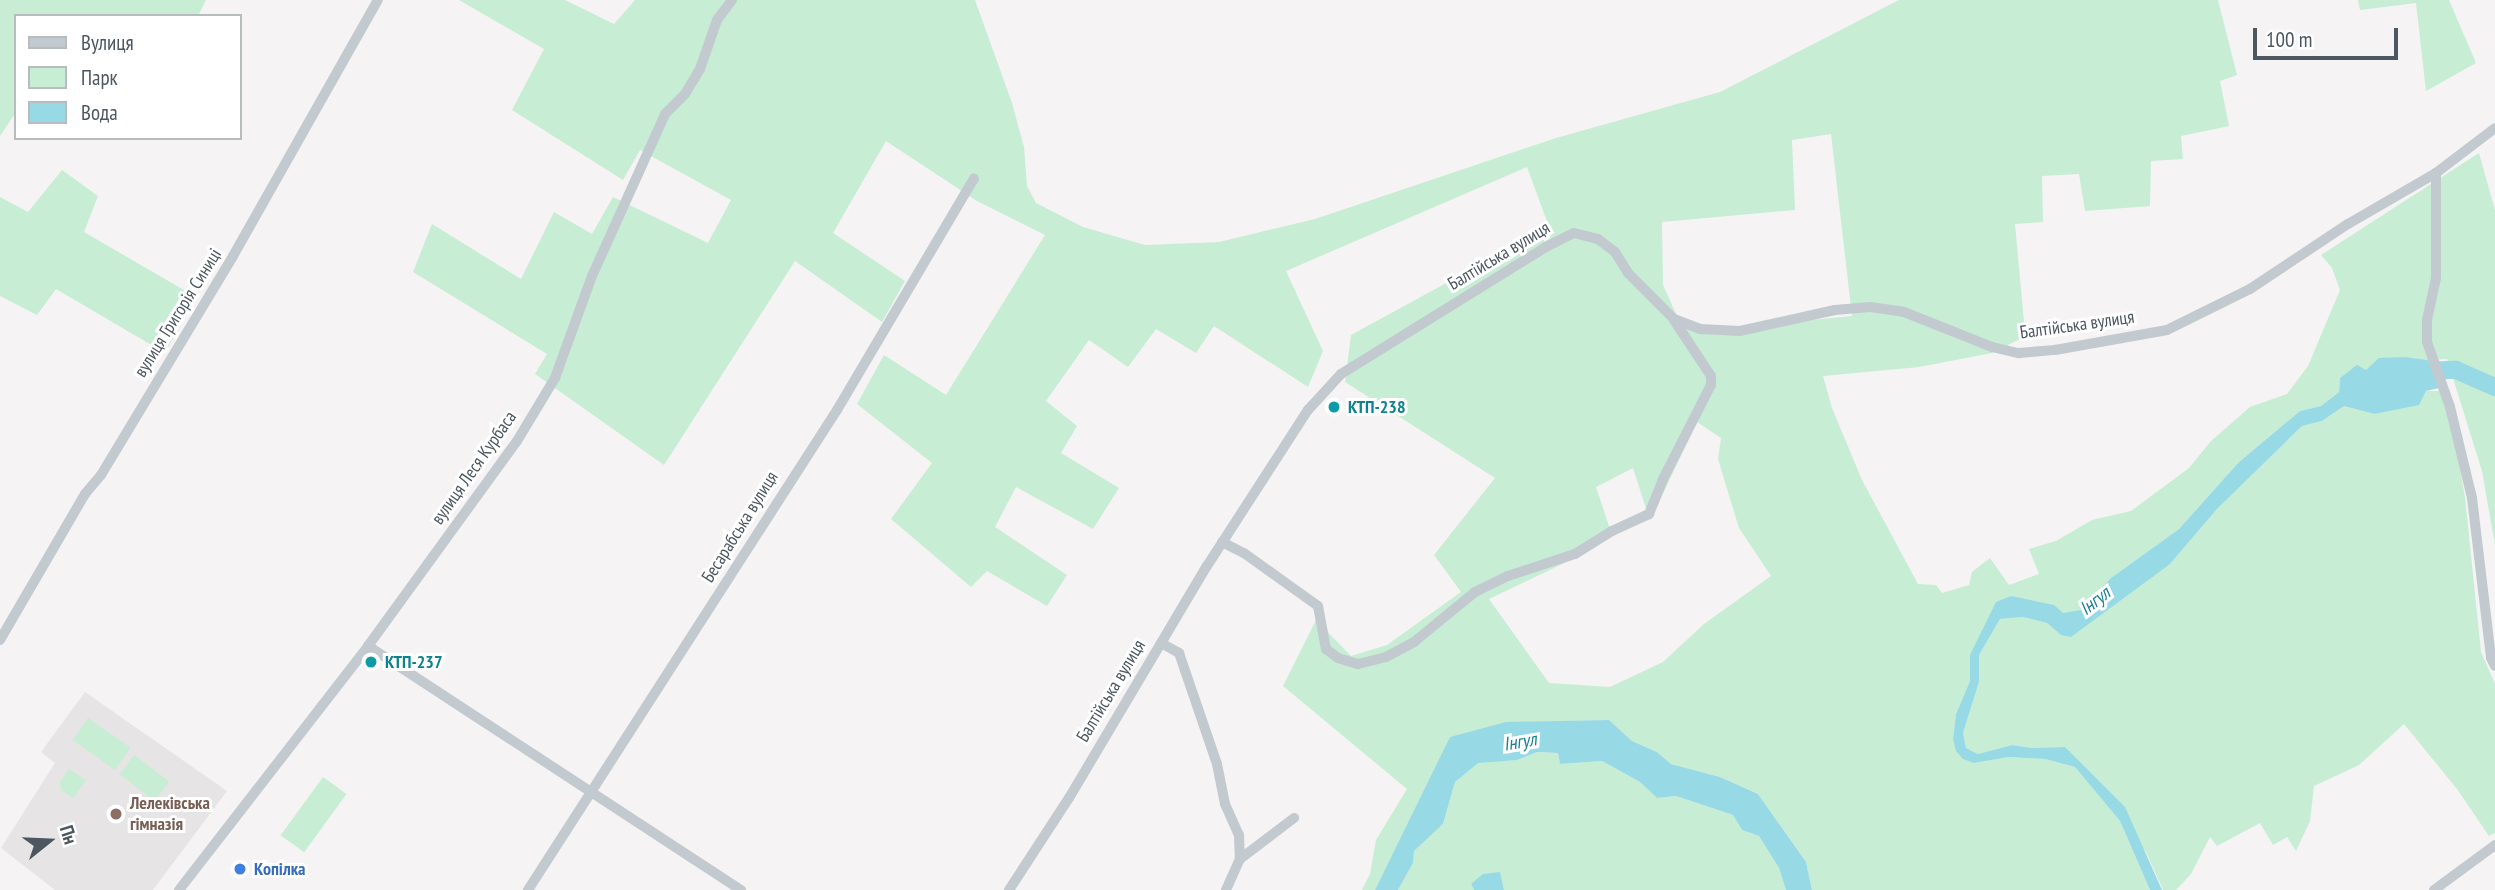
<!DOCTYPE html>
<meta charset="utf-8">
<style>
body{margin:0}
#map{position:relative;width:2495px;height:890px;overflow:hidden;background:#f5f3f3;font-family:"PT Sans Narrow",sans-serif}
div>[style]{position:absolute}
.education>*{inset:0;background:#e6e4e4}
.green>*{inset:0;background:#c7edd4;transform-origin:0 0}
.water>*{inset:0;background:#98d9e6}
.river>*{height:18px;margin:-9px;padding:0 9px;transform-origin:9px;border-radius:9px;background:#98d9e6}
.minor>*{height:10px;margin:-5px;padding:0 5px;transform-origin:5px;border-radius:5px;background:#c2cad0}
.dots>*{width:19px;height:19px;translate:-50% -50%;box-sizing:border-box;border:4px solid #fff;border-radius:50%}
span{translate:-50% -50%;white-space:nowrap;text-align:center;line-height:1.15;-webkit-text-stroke:6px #fff;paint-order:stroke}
.street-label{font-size:18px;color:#4c575f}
.culture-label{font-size:18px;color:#0d838f;font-weight:700}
.left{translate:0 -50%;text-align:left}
.education-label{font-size:18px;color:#785e54;font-weight:700}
.shop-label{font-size:18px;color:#366cbe;font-weight:700}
.water-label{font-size:19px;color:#188295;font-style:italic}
.legend{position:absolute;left:14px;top:14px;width:228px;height:126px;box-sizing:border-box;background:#fff;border:2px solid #b7bcbf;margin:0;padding:9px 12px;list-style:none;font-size:21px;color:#4c575f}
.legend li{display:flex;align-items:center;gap:14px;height:35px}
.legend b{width:35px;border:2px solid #b7bcbf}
.north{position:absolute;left:14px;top:806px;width:70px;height:70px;-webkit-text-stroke:5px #fff;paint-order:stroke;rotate:72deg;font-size:19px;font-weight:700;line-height:28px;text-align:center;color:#4c575f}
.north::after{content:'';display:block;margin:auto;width:24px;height:32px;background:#4c575f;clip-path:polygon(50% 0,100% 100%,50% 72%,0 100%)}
.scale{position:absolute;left:2253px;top:28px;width:145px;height:32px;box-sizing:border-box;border:4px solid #4c575f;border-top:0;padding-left:9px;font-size:21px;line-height:24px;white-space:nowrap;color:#4c575f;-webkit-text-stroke:5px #fff;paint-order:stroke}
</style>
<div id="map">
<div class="education">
<div style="clip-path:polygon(85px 692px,227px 791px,153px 890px,55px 890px,1px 848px,55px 763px,41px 752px)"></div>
</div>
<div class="green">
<div style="clip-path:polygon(0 0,206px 0,198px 16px,16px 16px,16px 112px,0 136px)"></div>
<div style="clip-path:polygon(evenodd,459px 0,565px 0,614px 24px,635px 0,975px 0,1012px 103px,1024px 147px,1027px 186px,1036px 203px,1083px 227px,1145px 245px,1219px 242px,1315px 219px,1556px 138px,1720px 92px,1899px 0,2218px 0,2237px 75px,2220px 81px,2229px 126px,2181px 136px,2183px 159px,2151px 161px,2150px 206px,2085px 211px,2079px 174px,2042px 176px,2043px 222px,2015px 224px,2025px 333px,2022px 338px,1992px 353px,1919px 367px,1823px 376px,1832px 408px,1862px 480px,1918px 584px,1936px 585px,1942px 593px,1969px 585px,1972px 572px,1990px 558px,2009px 585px,2039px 574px,2029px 549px,2056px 541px,2092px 520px,2131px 511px,2189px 468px,2211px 441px,2250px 407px,2287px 394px,2308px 366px,2340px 290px,2332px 268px,2321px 255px,2479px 153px,2495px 210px,2495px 545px,2482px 471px,2447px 359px,2428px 360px,2406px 357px,2366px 371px,2357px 366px,2340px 378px,2339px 392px,2321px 406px,2300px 411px,2239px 462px,2179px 529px,2111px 578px,2081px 611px,2063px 613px,2011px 596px,1970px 655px,1970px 681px,1956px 714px,1953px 739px,1974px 763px,2009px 757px,2045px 759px,2075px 767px,2120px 821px,2150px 890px,1812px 890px,1806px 862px,1758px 794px,1720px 777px,1671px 764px,1657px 752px,1632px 741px,1609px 720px,1506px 723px,1451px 737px,1375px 890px,1362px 890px,1370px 874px,1376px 840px,1407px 789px,1283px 686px,1316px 620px,1351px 656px,1387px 645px,1461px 592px,1434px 555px,1495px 478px,1345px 382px,1351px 335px,1549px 227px,1527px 167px,1286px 271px,1323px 351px,1308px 387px,1214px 326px,1196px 353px,1156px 329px,1128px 367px,1089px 340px,1046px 401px,1077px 426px,1061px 453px,1119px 488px,1093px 529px,1016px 487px,995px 527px,1067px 575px,1047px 606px,987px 571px,971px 587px,891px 519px,932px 463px,857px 404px,884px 355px,946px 395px,1045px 235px,977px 201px,886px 141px,833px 233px,905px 281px,882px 322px,795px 261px,664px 465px,535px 374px,547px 354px,413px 272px,432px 224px,521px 279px,554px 212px,592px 234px,613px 197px,708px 243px,731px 200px,640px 150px,623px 180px,512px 110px,544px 49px,459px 0,1831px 134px,1852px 316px,1812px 320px,1741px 334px,1682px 327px,1663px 285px,1662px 222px,1795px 210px,1792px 140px,1831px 134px,459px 0,1697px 422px,1721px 438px,1718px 459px,1739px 528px,1771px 576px,1704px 624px,1663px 662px,1610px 687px,1549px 683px,1489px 599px,1579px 556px,1612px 535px,1596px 487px,1633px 468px,1650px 521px,1697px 422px)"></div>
<div style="clip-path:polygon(2358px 0,2449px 0,2476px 63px,2426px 91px,2416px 3px,2360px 10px)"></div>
<div style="clip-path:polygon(62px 170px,98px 196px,84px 232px,196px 297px,165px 353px,56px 289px,37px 315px,0 296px,0 197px,28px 212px)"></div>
<div style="clip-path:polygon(2426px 391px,2441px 391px,2453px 430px,2465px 497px,2481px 652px,2495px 684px,2495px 833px,2489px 836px,2457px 789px,2404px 724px,2359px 765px,2314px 786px,2310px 821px,2296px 851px,2287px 837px,2273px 845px,2260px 823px,2217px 846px,2210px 837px,2191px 874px,2176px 890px,2163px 890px,2146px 852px,2065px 747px,2032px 748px,2012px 745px,1978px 754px,1966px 748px,1963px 733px,1979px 682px,1979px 655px,2000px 619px,2023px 617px,2047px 623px,2061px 635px,2170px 564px,2217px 509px,2302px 426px,2322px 421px,2344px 406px,2374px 414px)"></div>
<div style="left:88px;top:718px;width:52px;height:27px;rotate:35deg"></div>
<div style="clip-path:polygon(1536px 752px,1558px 753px,1560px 764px,1602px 761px,1640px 782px,1657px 798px,1676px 796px,1733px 815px,1742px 830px,1759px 836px,1779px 868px,1786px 890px,1504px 890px,1500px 873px,1471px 884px,1474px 890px,1398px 890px,1413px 863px,1414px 851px,1443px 824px,1455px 782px,1478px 762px,1517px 760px)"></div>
<div style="left:134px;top:755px;width:44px;height:24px;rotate:37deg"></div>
<div style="clip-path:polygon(69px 769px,86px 780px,73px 798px,61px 790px,60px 782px)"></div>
<div style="left:323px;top:777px;width:29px;height:72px;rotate:36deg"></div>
</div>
<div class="water">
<div style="clip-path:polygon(2406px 357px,2428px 360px,2439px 388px,2426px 391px,2419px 405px,2374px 414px,2344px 406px,2322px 421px,2302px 426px,2217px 509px,2170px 564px,2071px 637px,2061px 635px,2047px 623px,2023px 617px,2000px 619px,1979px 655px,1979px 682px,1963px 733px,1966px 748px,1978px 754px,2012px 745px,2032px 748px,2065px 747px,2125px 807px,2162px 890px,2150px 890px,2120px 821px,2075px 767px,2045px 759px,2009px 757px,1974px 763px,1963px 759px,1956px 751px,1953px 739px,1956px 714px,1970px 681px,1970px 655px,1996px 602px,2011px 596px,2054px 605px,2063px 613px,2081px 610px,2111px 578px,2179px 529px,2239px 462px,2300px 411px,2321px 406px,2339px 392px,2340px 378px,2357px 365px,2366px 370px,2379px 358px)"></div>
<div style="clip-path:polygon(1609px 720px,1632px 741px,1657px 752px,1671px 764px,1720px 777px,1758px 794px,1806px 862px,1812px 890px,1786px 890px,1779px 868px,1759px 836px,1742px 830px,1733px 815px,1676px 796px,1657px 798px,1640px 782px,1602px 761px,1560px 764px,1558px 753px,1537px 752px,1517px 760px,1478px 763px,1455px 782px,1443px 824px,1414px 851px,1413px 863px,1398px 890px,1375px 890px,1450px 737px,1506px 722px)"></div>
<div style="clip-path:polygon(1500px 872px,1504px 890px,1474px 890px,1471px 884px,1483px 874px)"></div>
</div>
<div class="river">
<div style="left:2421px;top:371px;width:35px;rotate:-2deg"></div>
<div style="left:2456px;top:370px;width:43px;rotate:23.6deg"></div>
</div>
<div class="minor">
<div style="left:2436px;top:173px;width:105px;rotate:90deg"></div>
<div style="left:2436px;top:278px;width:43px;rotate:102.1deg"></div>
<div style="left:2427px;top:320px;width:22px;rotate:90deg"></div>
<div style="left:2427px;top:342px;width:69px;rotate:70.5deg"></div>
<div style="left:2450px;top:407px;width:94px;rotate:76.4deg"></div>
<div style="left:2472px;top:498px;width:161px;rotate:83.2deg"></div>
<div style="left:2491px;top:658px;width:9px;rotate:63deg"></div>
<div style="left:1222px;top:542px;width:25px;rotate:27deg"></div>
<div style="left:1244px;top:553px;width:91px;rotate:35.6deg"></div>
<div style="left:1318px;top:606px;width:44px;rotate:79.5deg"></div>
<div style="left:1326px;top:649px;width:15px;rotate:37deg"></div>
<div style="left:1338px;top:658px;width:21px;rotate:17deg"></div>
<div style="left:1358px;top:664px;width:29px;rotate:-14deg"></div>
<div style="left:1386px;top:657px;width:32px;rotate:-28deg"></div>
<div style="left:1414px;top:642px;width:79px;rotate:-39.3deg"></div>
<div style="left:1475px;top:592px;width:37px;rotate:-26deg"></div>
<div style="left:1508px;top:576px;width:71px;rotate:-18.2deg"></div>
<div style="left:1575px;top:554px;width:44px;rotate:-31.9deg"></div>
<div style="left:1612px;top:531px;width:41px;rotate:-24.7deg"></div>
<div style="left:1649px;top:514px;width:35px;rotate:-68deg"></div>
<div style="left:1662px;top:481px;width:108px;rotate:-63deg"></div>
<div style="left:1711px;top:385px;width:9px;rotate:-90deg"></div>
<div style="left:1711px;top:376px;width:67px;rotate:-123.5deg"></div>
<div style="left:0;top:640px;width:169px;rotate:-59.8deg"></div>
<div style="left:85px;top:494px;width:25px;rotate:-50deg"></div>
<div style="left:101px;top:475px;width:256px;rotate:-58.9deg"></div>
<div style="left:233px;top:256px;width:294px;rotate:-60.5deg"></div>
<div style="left:1161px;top:643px;width:21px;rotate:29deg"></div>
<div style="left:1179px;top:653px;width:117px;rotate:71.1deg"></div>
<div style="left:1217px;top:764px;width:41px;rotate:78.7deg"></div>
<div style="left:1225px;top:804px;width:34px;rotate:66deg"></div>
<div style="left:1239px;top:835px;width:24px;rotate:88deg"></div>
<div style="left:368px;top:646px;width:446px;rotate:33.2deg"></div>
<div style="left:179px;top:890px;width:309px;rotate:-52.2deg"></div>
<div style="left:368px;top:646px;width:253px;rotate:-54deg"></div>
<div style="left:517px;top:441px;width:74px;rotate:-58.9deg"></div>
<div style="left:555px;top:378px;width:109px;rotate:-70.1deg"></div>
<div style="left:592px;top:276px;width:178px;rotate:-65.7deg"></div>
<div style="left:665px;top:114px;width:28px;rotate:-45deg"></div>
<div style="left:685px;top:94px;width:29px;rotate:-59deg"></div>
<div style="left:700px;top:69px;width:52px;rotate:-70.9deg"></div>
<div style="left:717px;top:20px;width:25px;rotate:-53deg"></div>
<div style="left:528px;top:890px;width:571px;rotate:-57.23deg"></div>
<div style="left:837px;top:410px;width:269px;rotate:-59.4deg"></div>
<div style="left:1009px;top:890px;width:110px;rotate:-56.9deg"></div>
<div style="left:1069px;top:798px;width:270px;rotate:-59.3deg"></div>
<div style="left:1207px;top:566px;width:186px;rotate:-57.1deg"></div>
<div style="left:1308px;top:410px;width:49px;rotate:-47.5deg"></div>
<div style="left:1341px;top:374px;width:241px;rotate:-31.8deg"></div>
<div style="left:1546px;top:247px;width:31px;rotate:-27deg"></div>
<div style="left:1574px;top:233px;width:25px;rotate:14deg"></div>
<div style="left:1598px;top:239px;width:21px;rotate:37deg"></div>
<div style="left:1615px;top:252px;width:25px;rotate:58deg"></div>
<div style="left:1628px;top:273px;width:65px;rotate:45deg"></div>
<div style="left:1674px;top:319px;width:28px;rotate:21deg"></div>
<div style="left:1700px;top:329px;width:40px;rotate:2.9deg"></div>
<div style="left:1740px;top:331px;width:97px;rotate:-12.5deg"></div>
<div style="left:1835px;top:310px;width:35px;rotate:-5deg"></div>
<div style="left:1870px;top:307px;width:34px;rotate:8deg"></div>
<div style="left:1904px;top:312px;width:95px;rotate:21.7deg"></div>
<div style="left:1992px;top:347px;width:28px;rotate:13deg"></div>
<div style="left:2019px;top:353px;width:36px;rotate:-5deg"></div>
<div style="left:2055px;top:350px;width:114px;rotate:-10.1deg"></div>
<div style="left:2167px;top:330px;width:93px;rotate:-26.3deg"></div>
<div style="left:2250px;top:289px;width:118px;rotate:-33.6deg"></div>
<div style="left:2348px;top:224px;width:102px;rotate:-30.1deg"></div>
<div style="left:2436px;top:173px;width:74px;rotate:-37.3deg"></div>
<div style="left:1226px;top:890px;width:34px;rotate:-66deg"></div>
<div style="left:1240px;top:859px;width:68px;rotate:-37.2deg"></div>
<div style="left:2434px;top:890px;width:76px;rotate:-36.4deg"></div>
</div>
<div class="dots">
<div style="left:1334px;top:407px;background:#0f9aa8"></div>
<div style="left:371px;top:662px;background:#0f9aa8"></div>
<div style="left:116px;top:814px;background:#8d6e63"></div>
<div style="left:240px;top:869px;background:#3f7fe0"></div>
</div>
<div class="street-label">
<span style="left:1499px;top:256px;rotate:-31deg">Балтійська вулиця</span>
<span style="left:178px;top:313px;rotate:-58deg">вулиця Григорія Синиці</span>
<span style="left:2077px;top:325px;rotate:-8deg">Балтійська вулиця</span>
<span style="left:474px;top:468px;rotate:-55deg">вулиця Леся Курбаса</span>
<span style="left:740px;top:527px;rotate:-58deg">Бесарабська вулиця</span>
<span style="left:1111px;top:691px;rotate:-59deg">Балтійська вулиця</span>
</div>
<div class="culture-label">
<span class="left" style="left:1348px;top:407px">КТП-238</span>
<span class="left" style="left:385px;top:662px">КТП-237</span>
</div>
<div class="education-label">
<span class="left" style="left:130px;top:814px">Лелеківська<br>гімназія</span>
</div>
<div class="shop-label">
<span class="left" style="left:254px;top:869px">Копілка</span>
</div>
<div class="water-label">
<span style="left:2095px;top:601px;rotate:-38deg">Інгул</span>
<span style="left:1520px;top:742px;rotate:-10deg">Інгул</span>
</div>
<ul class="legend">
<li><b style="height:9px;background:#c2cad0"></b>Вулиця</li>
<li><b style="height:19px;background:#c7edd4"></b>Парк</li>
<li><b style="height:19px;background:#98d9e6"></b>Вода</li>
</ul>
<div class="north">Пн</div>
<div class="scale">100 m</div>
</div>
